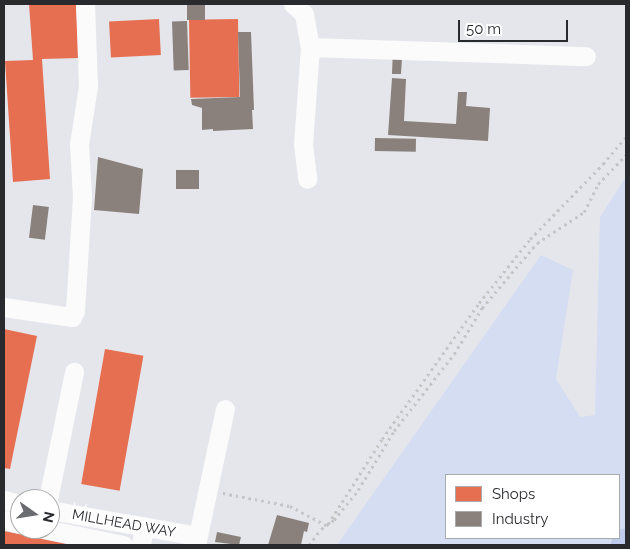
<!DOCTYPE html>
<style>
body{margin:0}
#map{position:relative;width:630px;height:549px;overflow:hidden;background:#e4e6ec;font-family:Raleway,sans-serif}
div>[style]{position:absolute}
.green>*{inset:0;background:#d5ddf2}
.shops>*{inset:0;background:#e76f51;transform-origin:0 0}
.industry>*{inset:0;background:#8a817c;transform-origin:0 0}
.river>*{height:26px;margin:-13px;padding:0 13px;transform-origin:13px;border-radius:13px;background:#becbed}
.path>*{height:2.5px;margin-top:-1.25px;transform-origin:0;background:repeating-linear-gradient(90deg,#c4c5c7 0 2.5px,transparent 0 6.5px)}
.minor>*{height:19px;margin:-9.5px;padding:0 9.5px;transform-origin:9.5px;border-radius:9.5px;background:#fbfbfc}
span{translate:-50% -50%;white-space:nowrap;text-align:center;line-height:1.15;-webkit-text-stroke:5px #fff;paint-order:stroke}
.street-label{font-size:14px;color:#282a2e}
.frame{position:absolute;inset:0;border:5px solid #282a2e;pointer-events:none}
.legend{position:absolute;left:445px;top:474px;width:175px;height:65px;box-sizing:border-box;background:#fff;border:1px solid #a9aaab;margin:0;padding:6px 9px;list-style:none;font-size:15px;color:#282a2e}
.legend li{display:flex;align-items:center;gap:10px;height:25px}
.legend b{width:25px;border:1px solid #a9aaab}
.north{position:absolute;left:10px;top:489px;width:50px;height:50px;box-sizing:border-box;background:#fff;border:1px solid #a9aaab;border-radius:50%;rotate:103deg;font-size:14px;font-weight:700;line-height:20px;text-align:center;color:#282a2e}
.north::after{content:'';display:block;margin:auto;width:18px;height:22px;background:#6a6c70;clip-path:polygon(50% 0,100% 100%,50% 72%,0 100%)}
.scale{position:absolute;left:458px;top:20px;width:110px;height:22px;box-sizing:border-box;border:2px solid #282a2e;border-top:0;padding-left:6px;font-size:15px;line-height:18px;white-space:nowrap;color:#282a2e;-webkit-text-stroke:4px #fff;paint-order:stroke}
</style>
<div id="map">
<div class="green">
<div style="clip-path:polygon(evenodd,626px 177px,626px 545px,337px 545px,541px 255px,573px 270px,556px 379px,580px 417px,595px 415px,600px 217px,626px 177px,446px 475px,619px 475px,619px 538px,446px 538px,446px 475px)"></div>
</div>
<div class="shops">
<div style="clip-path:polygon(29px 4px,76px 4px,79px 58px,42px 59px,50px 179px,13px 182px,5px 61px,33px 60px)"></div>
<div style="left:159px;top:19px;width:36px;height:50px;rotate:87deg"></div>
<div style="left:238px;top:19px;width:78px;height:49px;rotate:89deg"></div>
<div style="clip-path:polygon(4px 329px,37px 336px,10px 469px,4px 468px)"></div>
<div style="left:105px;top:349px;width:39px;height:137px;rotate:10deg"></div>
<div style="clip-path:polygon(4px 531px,66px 544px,66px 545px,4px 545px)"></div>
</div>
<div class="industry">
<div style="left:187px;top:4px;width:18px;height:16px"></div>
<div style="left:187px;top:21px;width:49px;height:15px;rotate:88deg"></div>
<div style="clip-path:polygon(238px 32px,251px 32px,254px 110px,252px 110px,253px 129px,213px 131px,213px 129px,202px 130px,202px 108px,192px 105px,191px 99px,240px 97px)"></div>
<div style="clip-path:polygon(393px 49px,402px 58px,401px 74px,392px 74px)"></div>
<div style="clip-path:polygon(392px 78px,406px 79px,404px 121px,456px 124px,458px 92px,467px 92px,466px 106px,490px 108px,488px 141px,388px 135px)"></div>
<div style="left:375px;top:138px;width:41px;height:13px;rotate:1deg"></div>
<div style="clip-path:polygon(98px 157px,143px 169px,139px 214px,94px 210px)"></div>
<div style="left:199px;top:170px;width:19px;height:23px;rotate:90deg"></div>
<div style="left:33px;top:205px;width:16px;height:33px;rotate:7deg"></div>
<div style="clip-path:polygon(277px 515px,309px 523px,307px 532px,304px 531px,301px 545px,268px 545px)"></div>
<div style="clip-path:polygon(217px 532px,241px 537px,239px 545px,215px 542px)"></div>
</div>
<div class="river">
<div style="left:624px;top:545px;width:4px;rotate:-63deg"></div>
</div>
<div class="path">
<div style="left:223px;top:493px;width:68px;rotate:11deg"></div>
<div style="left:290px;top:506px;width:41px;rotate:27.8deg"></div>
<div style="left:328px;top:524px;width:101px;rotate:-57.6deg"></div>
<div style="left:382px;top:439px;width:167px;rotate:-54.5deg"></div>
<div style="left:479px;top:303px;width:82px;rotate:-51.4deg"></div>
<div style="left:530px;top:239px;width:105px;rotate:-45.8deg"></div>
<div style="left:603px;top:164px;width:35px;rotate:-50deg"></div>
<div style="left:309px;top:545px;width:20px;rotate:-53deg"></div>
<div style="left:321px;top:529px;width:16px;rotate:-35deg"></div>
<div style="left:334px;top:520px;width:38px;rotate:-51deg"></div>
<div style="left:358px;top:490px;width:69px;rotate:-58.6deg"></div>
<div style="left:394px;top:431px;width:98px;rotate:-52.1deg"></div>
<div style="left:454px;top:354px;width:54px;rotate:-58.7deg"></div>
<div style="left:482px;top:308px;width:85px;rotate:-49.8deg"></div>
<div style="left:537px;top:243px;width:56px;rotate:-33.4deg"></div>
<div style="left:584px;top:212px;width:31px;rotate:-63deg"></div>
<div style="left:598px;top:184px;width:40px;rotate:-46deg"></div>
</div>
<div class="minor">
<div style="left:293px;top:4px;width:15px;rotate:42deg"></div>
<div style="left:304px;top:14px;width:34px;rotate:80deg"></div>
<div style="left:310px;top:47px;width:97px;rotate:94.1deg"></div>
<div style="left:303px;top:144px;width:35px;rotate:83deg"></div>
<div style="left:310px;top:47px;width:276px;rotate:1.9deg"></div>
<div style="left:4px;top:307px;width:69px;rotate:8.4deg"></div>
<div style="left:72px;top:317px;width:7px;rotate:-63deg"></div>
<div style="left:75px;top:311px;width:114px;rotate:-86.5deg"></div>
<div style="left:82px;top:197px;width:53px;rotate:-93.2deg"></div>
<div style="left:79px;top:144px;width:59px;rotate:-81.2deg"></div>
<div style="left:88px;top:86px;width:82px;rotate:-92.1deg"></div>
<div style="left:48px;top:499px;width:130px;rotate:-78.4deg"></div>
<div style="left:4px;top:500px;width:16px;rotate:14deg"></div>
<div style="left:50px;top:510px;width:149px;rotate:10deg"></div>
<div style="left:4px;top:520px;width:16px;rotate:14deg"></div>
<div style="left:45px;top:529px;width:80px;rotate:11.6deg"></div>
<div style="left:141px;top:545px;width:19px;rotate:-81deg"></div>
<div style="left:196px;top:545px;width:139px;rotate:-78deg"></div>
</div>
<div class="street-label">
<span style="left:124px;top:523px;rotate:10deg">MILLHEAD WAY</span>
</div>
<div class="frame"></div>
<ul class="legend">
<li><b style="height:14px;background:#e76f51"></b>Shops</li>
<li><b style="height:14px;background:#8a817c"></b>Industry</li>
</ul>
<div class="north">N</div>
<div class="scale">50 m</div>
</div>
